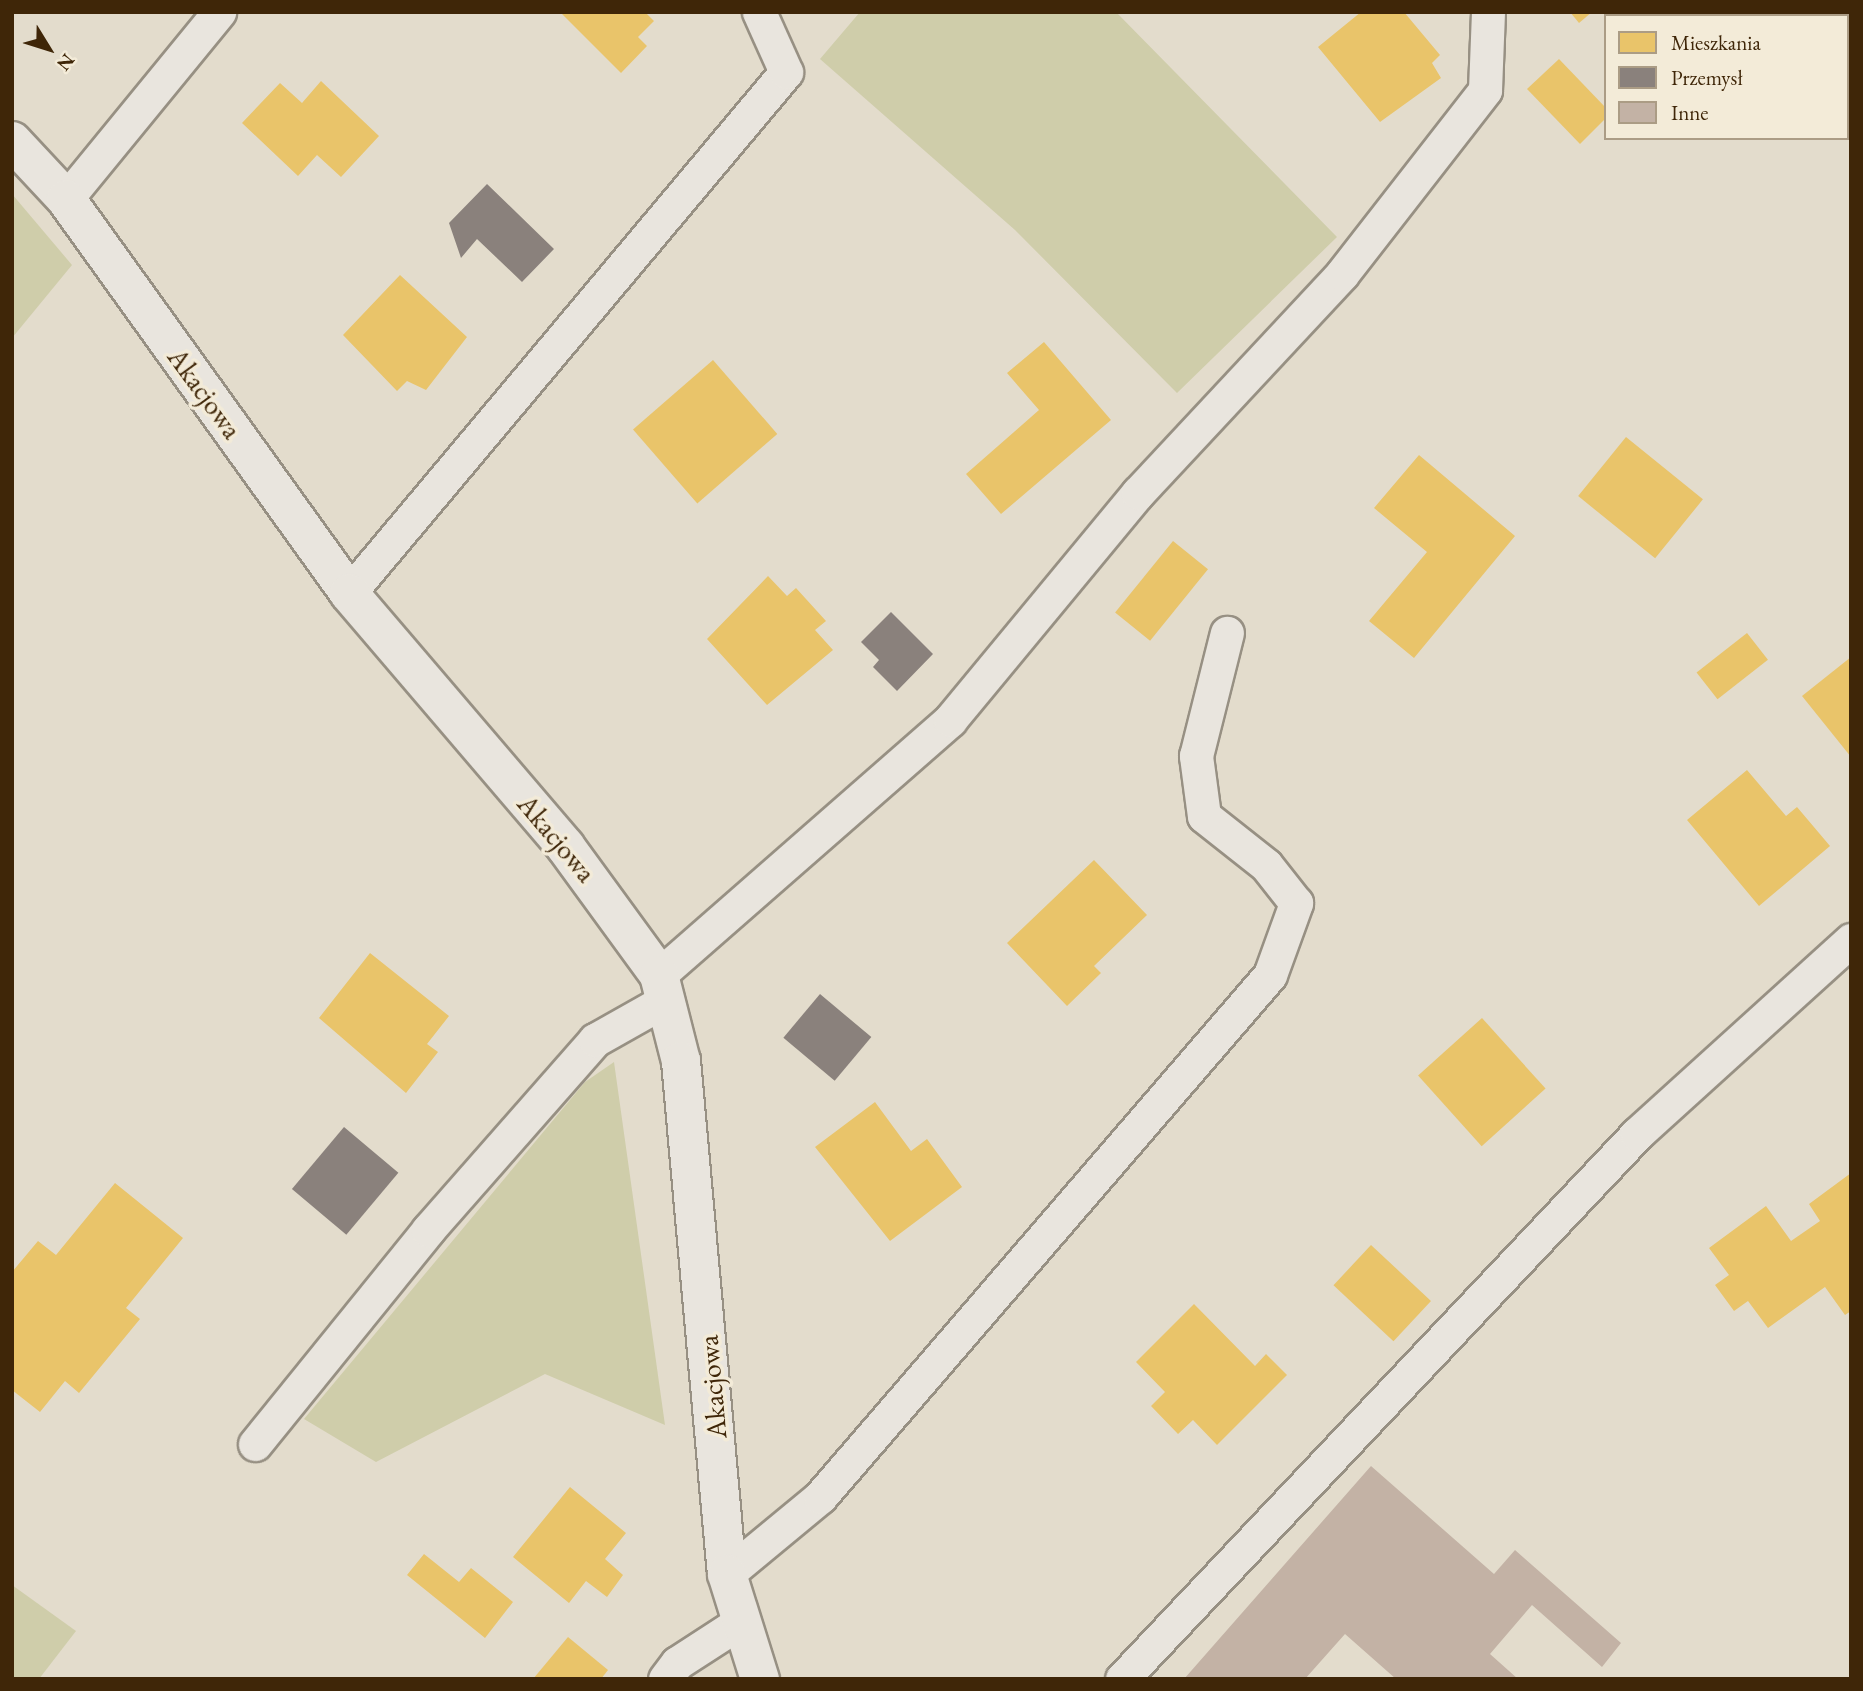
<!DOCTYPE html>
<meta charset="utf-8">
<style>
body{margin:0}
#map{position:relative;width:1863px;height:1691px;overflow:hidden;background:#e3dccc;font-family:"EB Garamond",serif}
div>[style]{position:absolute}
.green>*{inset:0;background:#cfcdaa}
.homes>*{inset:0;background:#e9c46a;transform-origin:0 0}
.industry>*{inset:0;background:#8a817c;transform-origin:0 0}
.building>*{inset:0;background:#c3b2a5}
.roads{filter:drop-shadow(2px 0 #979083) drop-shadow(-2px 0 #979083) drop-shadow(0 2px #979083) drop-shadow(0 -2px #979083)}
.lane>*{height:33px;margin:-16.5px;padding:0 16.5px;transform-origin:16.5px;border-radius:16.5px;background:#e9e5de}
.secondary>*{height:38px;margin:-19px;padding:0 19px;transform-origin:19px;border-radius:19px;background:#e9e5de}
span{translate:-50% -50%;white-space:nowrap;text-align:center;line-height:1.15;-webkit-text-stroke:7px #f3ebd8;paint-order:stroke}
.street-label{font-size:28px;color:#3f2608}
.frame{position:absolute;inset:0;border:14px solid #3f2608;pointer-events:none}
.legend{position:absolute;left:1604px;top:14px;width:245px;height:126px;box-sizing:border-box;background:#f3ebd8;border:2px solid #ab9c85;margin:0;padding:9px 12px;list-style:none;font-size:21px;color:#3f2608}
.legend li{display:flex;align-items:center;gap:14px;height:35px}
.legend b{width:35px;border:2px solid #ab9c85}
.north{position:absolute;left:14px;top:14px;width:70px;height:70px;-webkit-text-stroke:5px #f3ebd8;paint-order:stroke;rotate:128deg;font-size:19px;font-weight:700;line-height:28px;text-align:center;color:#3f2608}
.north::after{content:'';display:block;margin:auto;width:24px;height:32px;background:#3f2608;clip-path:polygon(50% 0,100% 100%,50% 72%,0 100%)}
</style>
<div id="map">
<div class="green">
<div style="clip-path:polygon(860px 12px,1116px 12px,1337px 237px,1177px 393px,1015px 230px,820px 59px)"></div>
<div style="clip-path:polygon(12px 194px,72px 265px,12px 338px)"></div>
<div style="clip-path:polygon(614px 1062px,665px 1425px,545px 1374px,376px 1462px,304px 1419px,585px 1082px)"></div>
<div style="clip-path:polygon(12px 1585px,76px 1631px,39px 1679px,12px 1679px)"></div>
</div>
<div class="homes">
<div style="clip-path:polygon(560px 12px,645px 12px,654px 21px,638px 37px,647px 46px,621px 73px)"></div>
<div style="clip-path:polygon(1361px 12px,1404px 12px,1440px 55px,1432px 63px,1441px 78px,1380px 122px,1318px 47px)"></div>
<div style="clip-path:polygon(1570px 12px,1592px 12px,1579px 23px)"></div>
<div style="clip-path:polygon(1559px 59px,1606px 108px,1606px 118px,1580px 144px,1527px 89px)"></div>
<div style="clip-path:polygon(1851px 63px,1851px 126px,1847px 119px)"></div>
<div style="clip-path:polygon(321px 81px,379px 136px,341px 177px,317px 155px,298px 176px,242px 123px,280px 83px,302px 103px)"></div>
<div style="clip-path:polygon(400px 275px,467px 337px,426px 390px,407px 381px,397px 391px,343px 335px)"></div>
<div style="clip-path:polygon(1044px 342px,1111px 420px,1001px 514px,966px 474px,1039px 410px,1007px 373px)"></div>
<div style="left:713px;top:360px;width:98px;height:106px;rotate:49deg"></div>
<div style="left:1626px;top:437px;width:99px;height:76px;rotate:39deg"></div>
<div style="clip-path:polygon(1419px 455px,1515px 536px,1414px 658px,1369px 621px,1427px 552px,1374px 508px)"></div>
<div style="left:1173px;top:541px;width:45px;height:92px;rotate:39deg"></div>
<div style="clip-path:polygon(768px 576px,787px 596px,796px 588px,826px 621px,815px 630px,833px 650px,767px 705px,707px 639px)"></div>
<div style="left:1747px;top:633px;width:34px;height:64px;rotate:52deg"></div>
<div style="clip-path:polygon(1851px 657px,1851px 757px,1802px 696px)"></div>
<div style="clip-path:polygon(1747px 770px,1786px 816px,1797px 807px,1830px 846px,1759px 906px,1687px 820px)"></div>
<div style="clip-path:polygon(1094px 860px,1147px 915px,1094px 966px,1101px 973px,1067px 1006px,1007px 943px)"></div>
<div style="clip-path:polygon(370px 953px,449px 1016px,427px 1044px,438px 1052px,406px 1093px,319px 1018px)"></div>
<div style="left:1482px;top:1018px;width:95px;height:86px;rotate:48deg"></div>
<div style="clip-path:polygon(875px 1102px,911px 1151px,927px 1139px,962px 1187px,890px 1241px,815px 1147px)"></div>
<div style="clip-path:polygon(1851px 1173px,1851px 1311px,1845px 1315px,1825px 1287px,1768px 1328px,1748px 1301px,1734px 1311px,1715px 1285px,1729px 1275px,1709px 1248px,1766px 1206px,1791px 1241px,1820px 1221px,1809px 1204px)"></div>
<div style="clip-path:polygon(115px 1183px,183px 1238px,126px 1308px,140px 1319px,79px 1393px,65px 1381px,40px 1412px,12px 1390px,12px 1272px,38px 1241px,56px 1255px)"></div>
<div style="left:1371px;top:1245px;width:82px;height:55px;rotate:43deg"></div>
<div style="clip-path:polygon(1194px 1304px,1255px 1366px,1266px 1354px,1287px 1375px,1217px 1445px,1193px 1420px,1178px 1434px,1151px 1406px,1165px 1392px,1136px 1362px)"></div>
<div style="clip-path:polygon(570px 1487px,626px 1533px,605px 1559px,623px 1575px,607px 1597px,586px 1581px,569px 1603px,513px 1557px)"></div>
<div style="clip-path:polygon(424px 1554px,459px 1582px,471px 1568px,513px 1602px,485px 1638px,407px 1575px)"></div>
<div style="clip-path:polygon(568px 1637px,608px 1670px,601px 1679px,533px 1679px)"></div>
</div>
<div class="industry">
<div style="clip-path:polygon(487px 184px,554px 249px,522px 282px,477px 239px,461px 258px,449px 223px)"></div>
<div style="clip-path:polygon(891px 612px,933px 654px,897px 691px,873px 667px,879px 660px,861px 642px)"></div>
<div style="left:820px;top:994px;width:67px;height:57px;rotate:40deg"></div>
<div style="left:344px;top:1127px;width:71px;height:81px;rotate:40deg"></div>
</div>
<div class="building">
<div style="clip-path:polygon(1371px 1466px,1494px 1574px,1515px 1550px,1621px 1643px,1602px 1667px,1532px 1605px,1490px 1654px,1518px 1679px,1396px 1679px,1345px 1634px,1305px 1679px,1184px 1679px)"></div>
</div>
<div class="roads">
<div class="lane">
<div style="left:1846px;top:16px;width:6px;rotate:-45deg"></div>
<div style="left:66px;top:199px;width:242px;rotate:-50.7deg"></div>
<div style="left:349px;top:593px;width:680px;rotate:-50.01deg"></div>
<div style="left:786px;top:72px;width:66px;rotate:-114.2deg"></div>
<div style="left:659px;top:975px;width:387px;rotate:-41.2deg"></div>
<div style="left:950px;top:720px;width:295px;rotate:-50.4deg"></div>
<div style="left:1138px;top:493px;width:299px;rotate:-47deg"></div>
<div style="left:1342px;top:274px;width:233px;rotate:-52.1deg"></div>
<div style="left:1485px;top:90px;width:78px;rotate:-87.8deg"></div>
<div style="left:255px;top:1444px;width:275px;rotate:-51deg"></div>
<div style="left:428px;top:1230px;width:253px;rotate:-48.7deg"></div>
<div style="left:595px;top:1040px;width:81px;rotate:-29.4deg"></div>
<div style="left:727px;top:1574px;width:121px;rotate:-39.6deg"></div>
<div style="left:820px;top:1497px;width:689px;rotate:-49.24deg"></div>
<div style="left:1270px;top:975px;width:77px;rotate:-70.1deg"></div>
<div style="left:1296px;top:903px;width:48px;rotate:-128.3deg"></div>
<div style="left:1266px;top:865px;width:79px;rotate:-141.7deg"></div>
<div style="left:1204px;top:816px;width:61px;rotate:-97.6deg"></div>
<div style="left:1196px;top:756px;width:127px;rotate:-75.9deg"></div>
<div style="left:665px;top:1679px;width:20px;rotate:-53deg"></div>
<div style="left:677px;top:1663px;width:77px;rotate:-32.9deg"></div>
<div style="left:1122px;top:1679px;width:750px;rotate:-46.62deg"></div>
<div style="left:1637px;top:1134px;width:289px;rotate:-42.2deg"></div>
</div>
<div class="secondary">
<div style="left:12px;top:141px;width:79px;rotate:47deg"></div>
<div style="left:66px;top:199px;width:485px;rotate:54.3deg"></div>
<div style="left:349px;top:593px;width:333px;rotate:49.5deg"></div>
<div style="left:565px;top:846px;width:160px;rotate:53.9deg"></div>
<div style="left:659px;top:975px;width:89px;rotate:75.7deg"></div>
<div style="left:681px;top:1061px;width:515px;rotate:84.88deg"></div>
<div style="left:727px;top:1574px;width:110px;rotate:72.6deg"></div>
</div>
</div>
<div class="street-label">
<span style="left:205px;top:393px;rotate:54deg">Akacjowa</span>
<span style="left:557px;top:838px;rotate:50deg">Akacjowa</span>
<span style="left:712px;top:1387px;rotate:-95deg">Akacjowa</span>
</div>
<div class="frame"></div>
<ul class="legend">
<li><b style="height:19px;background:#e9c46a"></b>Mieszkania</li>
<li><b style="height:19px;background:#8a817c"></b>Przemysł</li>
<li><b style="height:19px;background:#c3b2a5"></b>Inne</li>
</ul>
<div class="north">N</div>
</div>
